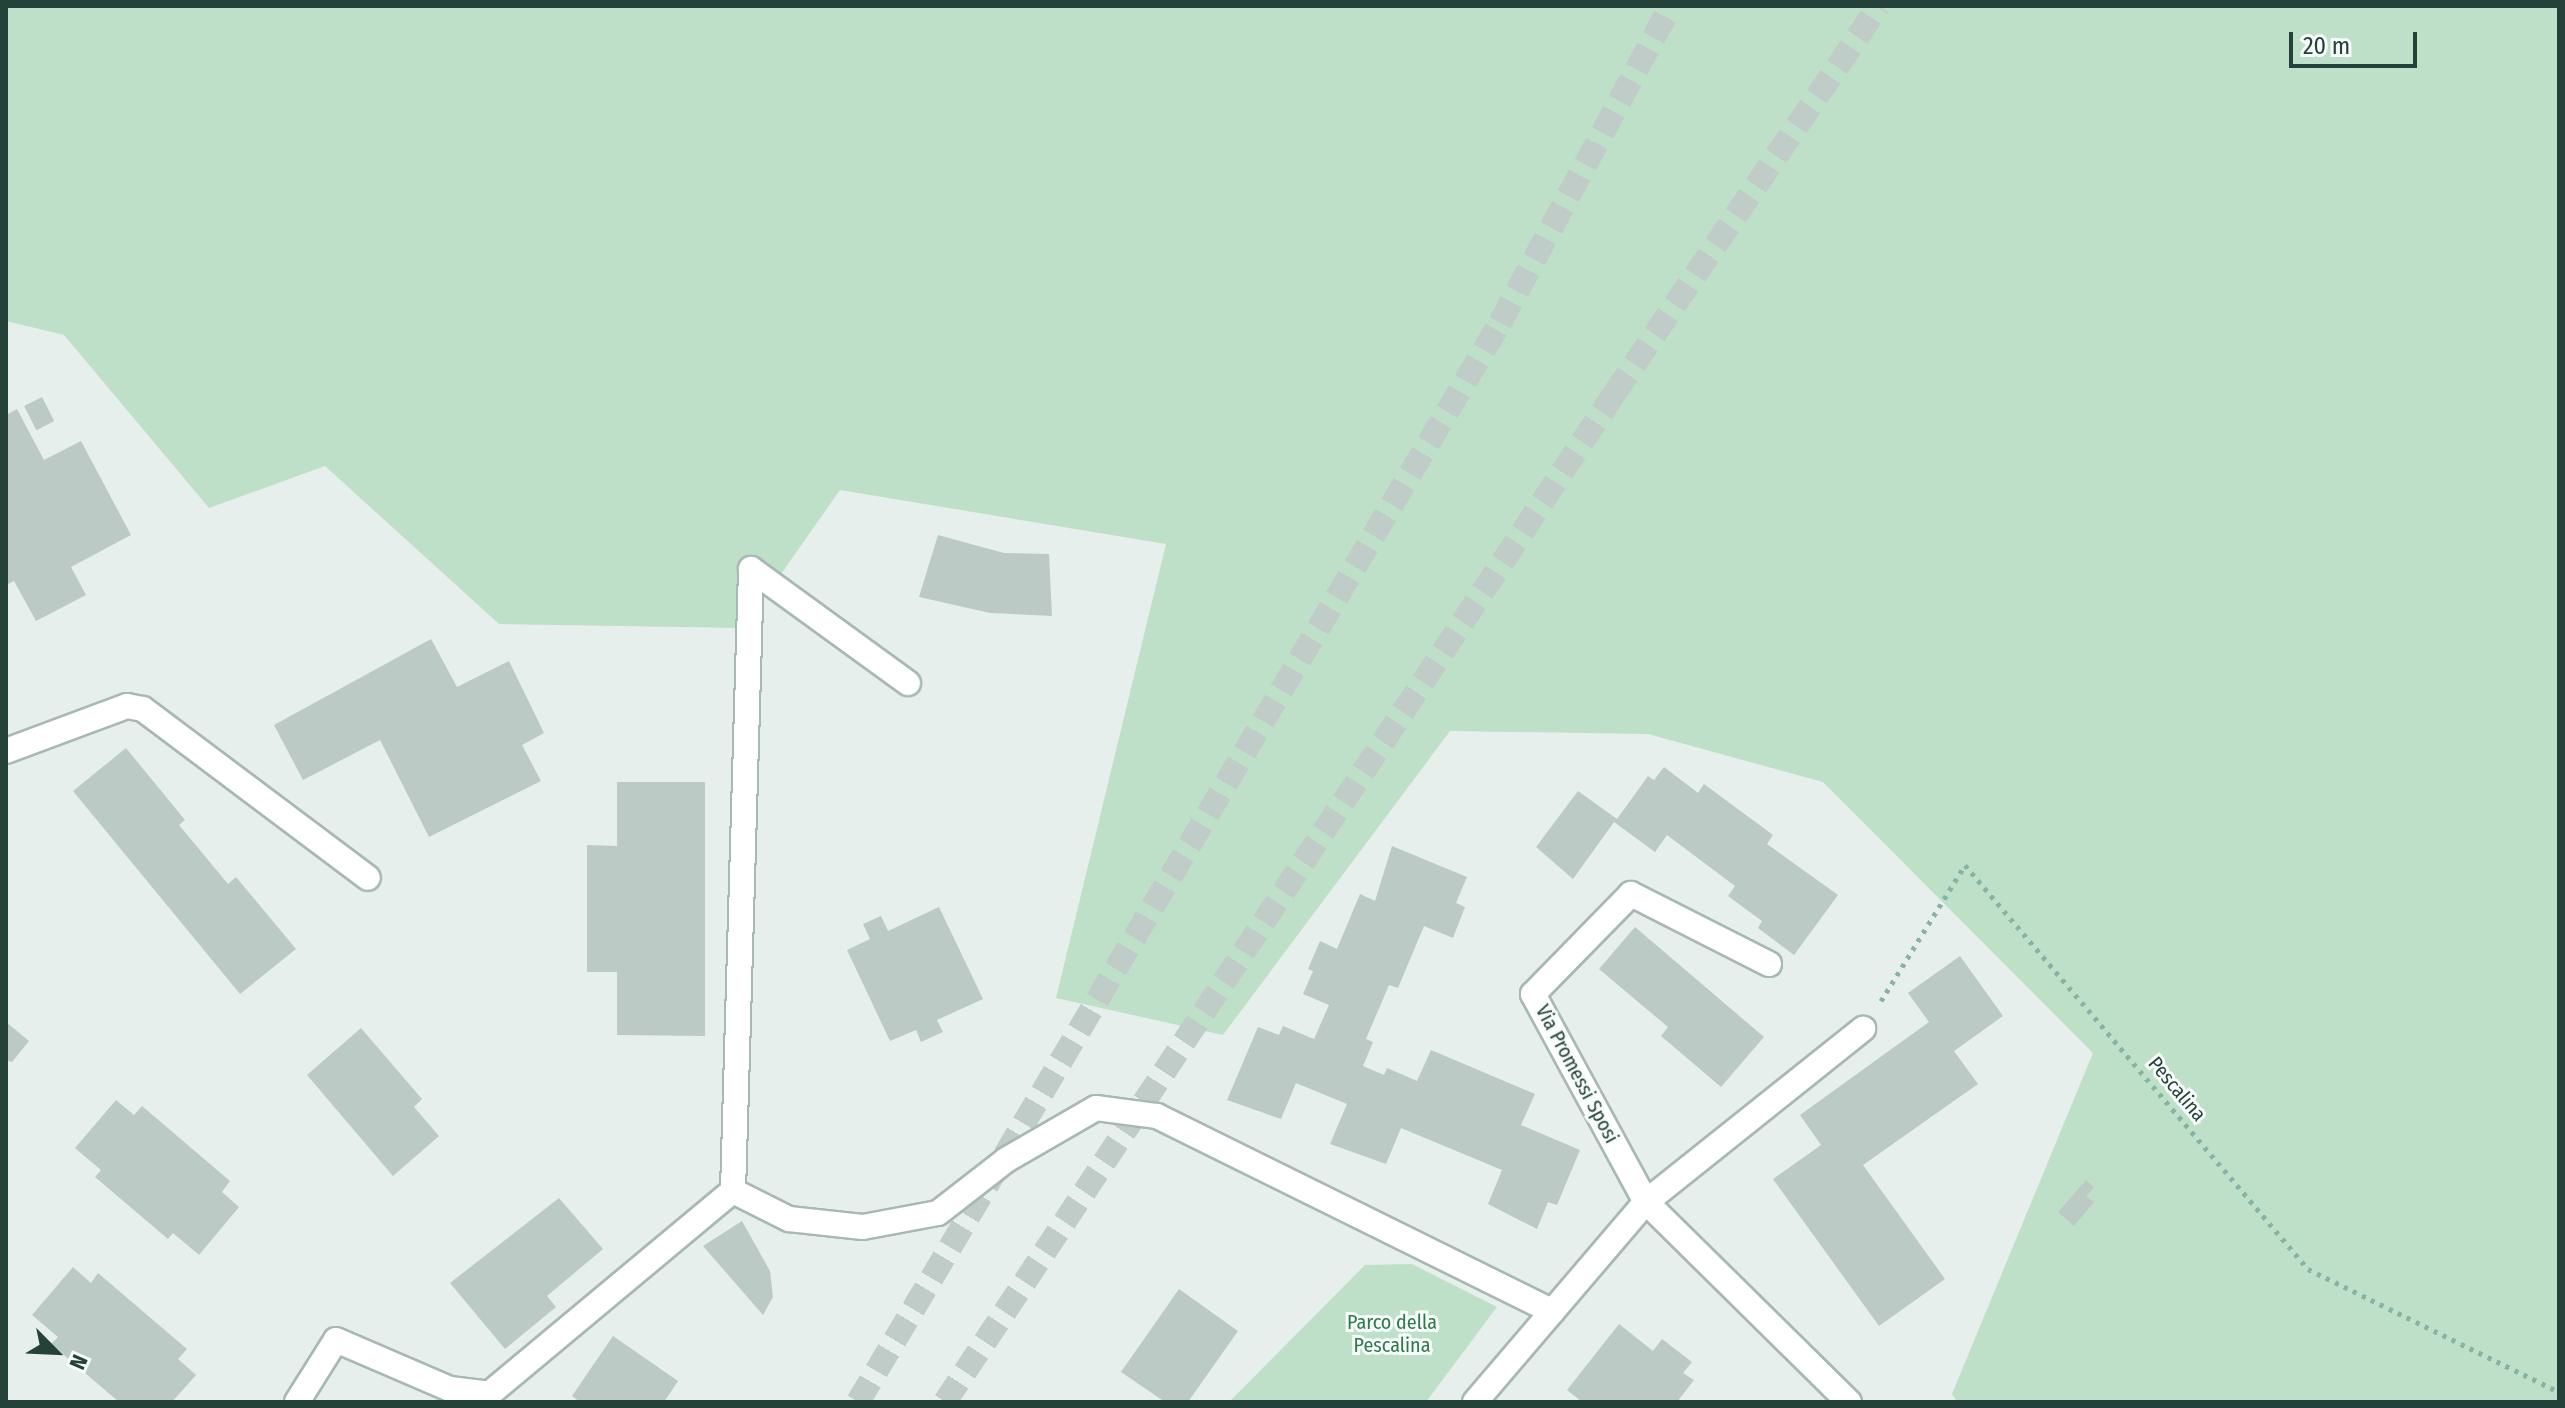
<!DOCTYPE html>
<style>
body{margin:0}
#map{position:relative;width:2565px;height:1408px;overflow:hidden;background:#e6efeb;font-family:"Fira Sans Condensed",sans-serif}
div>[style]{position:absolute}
.green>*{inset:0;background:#bfe0c8}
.building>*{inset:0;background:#bbcac4;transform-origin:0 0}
.highway-tunnel>*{height:24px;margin-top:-12px;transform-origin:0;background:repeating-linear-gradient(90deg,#bfccc8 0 24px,transparent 0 36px)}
.path>*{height:5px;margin-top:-2.5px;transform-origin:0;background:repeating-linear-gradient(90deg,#86b3a5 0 4px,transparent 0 10px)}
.roads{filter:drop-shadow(2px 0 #a8b8b2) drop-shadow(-2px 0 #a8b8b2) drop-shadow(0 2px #a8b8b2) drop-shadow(0 -2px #a8b8b2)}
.minor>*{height:24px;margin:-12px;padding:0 12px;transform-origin:12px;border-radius:12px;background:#fff}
span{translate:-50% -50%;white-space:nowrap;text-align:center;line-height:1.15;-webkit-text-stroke:6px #f7fbf9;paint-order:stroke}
.street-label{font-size:20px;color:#24423a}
.park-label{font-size:20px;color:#2d7a4b}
.frame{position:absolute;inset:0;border:8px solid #24423a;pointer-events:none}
.north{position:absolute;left:16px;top:1312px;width:80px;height:80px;-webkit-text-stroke:6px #f7fbf9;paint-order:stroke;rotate:114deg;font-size:22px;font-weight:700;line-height:32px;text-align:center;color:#24423a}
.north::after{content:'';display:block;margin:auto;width:28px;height:36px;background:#24423a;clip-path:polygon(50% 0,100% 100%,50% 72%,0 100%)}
.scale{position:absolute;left:2289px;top:32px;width:128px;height:36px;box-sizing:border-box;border:4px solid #24423a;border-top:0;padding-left:10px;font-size:24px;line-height:28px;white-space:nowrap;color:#24423a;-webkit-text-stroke:6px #f7fbf9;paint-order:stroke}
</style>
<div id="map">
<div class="green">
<div style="clip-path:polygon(6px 6px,2559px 6px,2559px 1402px,1957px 1402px,1952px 1394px,2093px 1053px,1823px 782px,1648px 734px,1450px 731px,1223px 1035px,1056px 998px,1166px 544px,840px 490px,743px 628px,499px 624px,325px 466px,209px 508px,64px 335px,6px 321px)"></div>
<div style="clip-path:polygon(1412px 1264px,1497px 1307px,1426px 1402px,1229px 1402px,1365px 1265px)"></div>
</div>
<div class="building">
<div style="left:42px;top:397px;width:27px;height:20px;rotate:63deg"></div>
<div style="clip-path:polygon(17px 409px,44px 460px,81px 441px,131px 535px,71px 567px,86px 595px,36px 621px,14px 581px,6px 585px,6px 415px)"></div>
<div style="clip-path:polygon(938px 535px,1004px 553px,1049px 554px,1052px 616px,990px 613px,919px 597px)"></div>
<div style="clip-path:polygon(431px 639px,457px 687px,509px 661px,544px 733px,522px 745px,541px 781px,429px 837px,380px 740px,303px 780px,274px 725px)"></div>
<div style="clip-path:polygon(126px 748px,185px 820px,179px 825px,228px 884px,236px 877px,296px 949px,240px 994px,73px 791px)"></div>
<div style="clip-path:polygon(1664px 767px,1698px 793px,1704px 784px,1773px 835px,1767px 844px,1838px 895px,1794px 955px,1758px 928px,1762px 921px,1728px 896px,1735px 886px,1667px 835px,1655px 852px,1614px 822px,1573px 879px,1536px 847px,1578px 791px,1617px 819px,1648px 776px,1654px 780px)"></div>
<div style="clip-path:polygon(617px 782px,705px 782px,705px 1036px,617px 1035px,617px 972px,587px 972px,587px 845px,617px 846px)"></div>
<div style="clip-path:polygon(1392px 846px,1467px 877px,1456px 903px,1465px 907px,1453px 938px,1424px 926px,1398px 988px,1389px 985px,1366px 1039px,1373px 1042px,1363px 1066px,1384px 1075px,1387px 1068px,1417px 1081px,1431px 1050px,1535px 1094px,1521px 1125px,1580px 1150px,1557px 1205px,1548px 1202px,1537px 1229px,1488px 1204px,1502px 1170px,1401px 1128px,1386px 1164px,1330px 1144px,1347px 1104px,1296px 1083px,1281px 1119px,1227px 1100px,1258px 1027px,1279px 1035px,1283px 1026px,1314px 1039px,1329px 1005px,1303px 994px,1313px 971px,1308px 969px,1320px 941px,1337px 949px,1360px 894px,1375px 901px)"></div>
<div style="clip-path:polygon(939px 907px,983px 999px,937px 1020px,943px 1032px,921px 1042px,916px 1030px,890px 1041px,847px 950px,870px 939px,863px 924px,881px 916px,888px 931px)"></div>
<div style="clip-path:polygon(1635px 927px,1764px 1037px,1721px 1087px,1661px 1036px,1668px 1027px,1599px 969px)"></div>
<div style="clip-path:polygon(1960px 956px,2003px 1016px,1954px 1051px,1978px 1084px,1863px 1165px,1945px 1279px,1879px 1326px,1773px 1179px,1821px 1145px,1800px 1115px,1929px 1022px,1908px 993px)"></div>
<div style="clip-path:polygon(6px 1022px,29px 1041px,12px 1062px,6px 1060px)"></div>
<div style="clip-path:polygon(361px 1028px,422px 1099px,414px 1107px,439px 1136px,393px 1176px,307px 1075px)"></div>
<div style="clip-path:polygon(116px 1100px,134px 1115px,142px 1106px,230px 1181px,222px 1192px,239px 1207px,199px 1255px,173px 1233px,168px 1239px,95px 1177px,101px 1170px,75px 1148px)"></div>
<div style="clip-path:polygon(2086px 1180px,2094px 1187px,2086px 1196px,2094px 1202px,2074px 1226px,2058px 1212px)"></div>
<div style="clip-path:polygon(559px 1198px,603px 1249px,547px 1296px,556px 1307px,505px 1349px,450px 1283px)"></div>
<div style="clip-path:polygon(742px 1221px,770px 1271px,773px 1297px,763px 1315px,703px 1246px)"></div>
<div style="clip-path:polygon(73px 1267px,91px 1283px,98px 1273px,187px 1349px,178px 1359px,196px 1375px,172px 1402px,119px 1402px,51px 1344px,58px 1337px,32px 1315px)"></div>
<div style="clip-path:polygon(1179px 1289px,1238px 1331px,1188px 1402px,1165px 1402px,1121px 1372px)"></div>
<div style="clip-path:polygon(1619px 1324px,1653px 1351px,1662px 1339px,1692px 1362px,1683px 1373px,1694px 1380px,1677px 1402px,1582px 1402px,1567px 1390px)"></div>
<div style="clip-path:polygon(613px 1336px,678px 1381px,664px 1402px,580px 1402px,572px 1396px)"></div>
</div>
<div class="highway-tunnel">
<div style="left:858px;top:1402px;width:1256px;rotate:-59.25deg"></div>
<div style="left:1500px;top:323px;width:360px;rotate:-61.7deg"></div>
<div style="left:945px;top:1402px;width:1210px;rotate:-56.43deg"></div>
<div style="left:1614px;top:394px;width:470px;rotate:-55.7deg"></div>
</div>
<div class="path">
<div style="left:1881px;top:1001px;width:160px;rotate:-58.3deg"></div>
<div style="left:1965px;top:865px;width:530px;rotate:49.67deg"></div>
<div style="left:2308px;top:1269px;width:280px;rotate:26.1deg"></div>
</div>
<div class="roads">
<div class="minor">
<div style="left:6px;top:751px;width:129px;rotate:-20.4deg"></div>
<div style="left:127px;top:706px;width:16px;rotate:11deg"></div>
<div style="left:143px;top:709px;width:281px;rotate:36.9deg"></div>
<div style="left:1769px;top:964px;width:155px;rotate:-153.1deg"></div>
<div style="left:1631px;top:894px;width:140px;rotate:134.4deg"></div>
<div style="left:1533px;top:994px;width:237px;rotate:61.5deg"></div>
<div style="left:1646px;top:1202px;width:278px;rotate:-38.6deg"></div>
<div style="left:733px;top:1191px;width:63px;rotate:26.6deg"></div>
<div style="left:789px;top:1219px;width:74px;rotate:6.2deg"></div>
<div style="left:863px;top:1227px;width:76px;rotate:-10.6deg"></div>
<div style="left:938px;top:1213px;width:86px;rotate:-37.9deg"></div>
<div style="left:1006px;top:1160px;width:104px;rotate:-30deg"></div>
<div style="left:1096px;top:1108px;width:62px;rotate:7.5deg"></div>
<div style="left:1157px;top:1116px;width:441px;rotate:26.3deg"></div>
<div style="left:297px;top:1402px;width:73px;rotate:-57.8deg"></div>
<div style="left:336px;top:1340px;width:124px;rotate:23.3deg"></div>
<div style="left:450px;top:1389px;width:39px;rotate:7deg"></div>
<div style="left:489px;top:1394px;width:317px;rotate:-39.8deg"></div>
<div style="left:733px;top:1191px;width:622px;rotate:-88.34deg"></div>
<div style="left:751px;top:569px;width:194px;rotate:36deg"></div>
<div style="left:1475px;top:1402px;width:263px;rotate:-49.5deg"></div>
<div style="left:1646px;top:1202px;width:285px;rotate:44.6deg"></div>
</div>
</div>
<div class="street-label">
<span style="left:1577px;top:1074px;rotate:62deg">Via Promessi Sposi</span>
<span style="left:2177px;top:1089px;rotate:50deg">Pescalina</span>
</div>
<div class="park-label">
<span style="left:1392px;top:1334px">Parco della<br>Pescalina</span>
</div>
<div class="frame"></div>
<div class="north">N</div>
<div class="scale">20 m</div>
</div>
